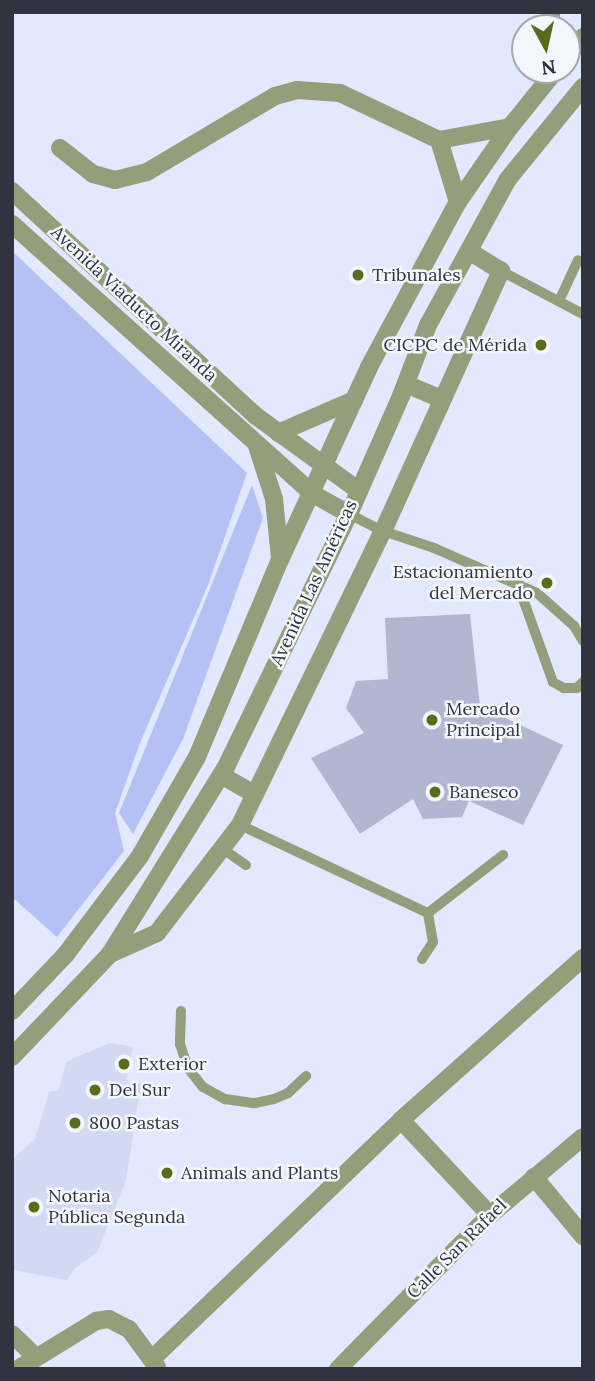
<!DOCTYPE html>
<meta charset="utf-8">
<style>
body{margin:0}
#map{position:relative;width:595px;height:1381px;overflow:hidden;background:#e2e8fd;font-family:Lora,serif}
div>[style]{position:absolute}
.built>*{inset:0;background:#d2d9f2}
.green>*{inset:0;background:#b5c1f5}
.building>*{inset:0;background:#b1b7d0}
.service>*{height:10px;margin:-5px;padding:0 5px;transform-origin:5px;border-radius:5px;background:#939f7a}
.minor>*{height:18px;margin:-9px;padding:0 9px;transform-origin:9px;border-radius:9px;background:#939f7a}
.tertiary>*{height:18px;margin:-9px;padding:0 9px;transform-origin:9px;border-radius:9px;background:#939f7a}
.dots>*{width:19px;height:19px;translate:-50% -50%;box-sizing:border-box;border:4px solid #f4f6fb;border-radius:50%}
span{translate:-50% -50%;white-space:nowrap;text-align:center;line-height:1.15;-webkit-text-stroke:5px #f4f6fb;paint-order:stroke}
.poi-label{font-size:18px;color:#31343e}
.left{translate:0 -50%;text-align:left}
.right{translate:-100% -50%;text-align:right}
.street-label{font-size:18px;color:#31343e}
.frame{position:absolute;inset:0;border:14px solid #31343e;pointer-events:none}
.north{position:absolute;left:511px;top:14px;width:70px;height:70px;box-sizing:border-box;background:#f4f6fb;border:2px solid #a6a8af;border-radius:50%;rotate:172deg;font-size:19px;font-weight:700;line-height:28px;text-align:center;color:#31343e}
.north::after{content:'';display:block;margin:auto;width:24px;height:32px;background:#596c1a;clip-path:polygon(50% 0,100% 100%,50% 72%,0 100%)}
</style>
<div id="map">
<div class="built">
<div style="clip-path:polygon(109px 1043px,133px 1047px,126px 1080px,141px 1084px,126px 1180px,97px 1253px,75px 1268px,67px 1280px,12px 1270px,12px 1160px,35px 1139px,49px 1092px,59px 1090px,66px 1062px)"></div>
</div>
<div class="green">
<div style="clip-path:polygon(12px 251px,247px 473px,208px 585px,140px 743px,115px 813px,124px 851px,57px 937px,12px 897px)"></div>
<div style="clip-path:polygon(252px 485px,263px 518px,183px 739px,133px 834px,119px 813px)"></div>
</div>
<div class="building">
<div style="clip-path:polygon(470px 614px,480px 706px,563px 745px,523px 825px,469px 801px,462px 817px,423px 819px,413px 799px,360px 834px,311px 758px,364px 733px,346px 708px,356px 681px,388px 679px,385px 618px)"></div>
</div>
<div class="service">
<div style="left:501px;top:271px;width:93px;rotate:27.7deg"></div>
<div style="left:559px;top:301px;width:45px;rotate:-65.1deg"></div>
<div style="left:349px;top:514px;width:38px;rotate:27deg"></div>
<div style="left:383px;top:531px;width:54px;rotate:18.4deg"></div>
<div style="left:434px;top:548px;width:112px;rotate:23.6deg"></div>
<div style="left:537px;top:593px;width:50px;rotate:41.7deg"></div>
<div style="left:574px;top:626px;width:17px;rotate:59deg"></div>
<div style="left:518px;top:585px;width:103px;rotate:70.2deg"></div>
<div style="left:553px;top:682px;width:13px;rotate:29deg"></div>
<div style="left:564px;top:688px;width:13px"></div>
<div style="left:577px;top:688px;width:8px;rotate:-45deg"></div>
<div style="left:240px;top:825px;width:208px;rotate:25.1deg"></div>
<div style="left:223px;top:849px;width:28px;rotate:35deg"></div>
<div style="left:428px;top:913px;width:95px;rotate:-37.7deg"></div>
<div style="left:422px;top:959px;width:20px;rotate:-57deg"></div>
<div style="left:433px;top:942px;width:29px;rotate:-100deg"></div>
<div style="left:181px;top:1011px;width:33px;rotate:92deg"></div>
<div style="left:180px;top:1044px;width:25px;rotate:72deg"></div>
<div style="left:188px;top:1068px;width:24px;rotate:52deg"></div>
<div style="left:203px;top:1087px;width:25px;rotate:29deg"></div>
<div style="left:225px;top:1099px;width:30px;rotate:8deg"></div>
<div style="left:255px;top:1103px;width:19px;rotate:-12deg"></div>
<div style="left:274px;top:1099px;width:15px;rotate:-23deg"></div>
<div style="left:288px;top:1093px;width:25px;rotate:-43deg"></div>
</div>
<div class="minor">
<div style="left:550px;top:28px;width:16px;rotate:-86deg"></div>
<div style="left:439px;top:140px;width:65px;rotate:73deg"></div>
<div style="left:60px;top:148px;width:42px;rotate:38.2deg"></div>
<div style="left:93px;top:174px;width:23px;rotate:15deg"></div>
<div style="left:115px;top:180px;width:33px;rotate:-14deg"></div>
<div style="left:147px;top:172px;width:149px;rotate:-30.7deg"></div>
<div style="left:275px;top:96px;width:23px;rotate:-15deg"></div>
<div style="left:297px;top:90px;width:43px;rotate:4deg"></div>
<div style="left:340px;top:93px;width:110px;rotate:25.4deg"></div>
<div style="left:439px;top:140px;width:72px;rotate:-10.4deg"></div>
<div style="left:406px;top:384px;width:38px;rotate:23deg"></div>
<div style="left:221px;top:775px;width:39px;rotate:30deg"></div>
<div style="left:110px;top:954px;width:51px;rotate:-24.1deg"></div>
<div style="left:157px;top:933px;width:136px;rotate:-52.5deg"></div>
<div style="left:240px;top:825px;width:327px;rotate:-64.1deg"></div>
<div style="left:383px;top:531px;width:286px;rotate:-65.6deg"></div>
<div style="left:501px;top:271px;width:36px;rotate:-148deg"></div>
<div style="left:401px;top:1120px;width:130px;rotate:46.9deg"></div>
<div style="left:534px;top:1177px;width:77px;rotate:50.3deg"></div>
<div style="left:12px;top:1334px;width:33px;rotate:44deg"></div>
<div style="left:153px;top:1358px;width:344px;rotate:-43.8deg"></div>
<div style="left:401px;top:1120px;width:244px;rotate:-41.7deg"></div>
<div style="left:18px;top:1369px;width:92px;rotate:-31.6deg"></div>
<div style="left:96px;top:1321px;width:13px;rotate:-9deg"></div>
<div style="left:109px;top:1319px;width:22px;rotate:27deg"></div>
<div style="left:129px;top:1329px;width:47px;rotate:53.6deg"></div>
<div style="left:338px;top:1369px;width:216px;rotate:-45.4deg"></div>
<div style="left:490px;top:1215px;width:121px;rotate:-40deg"></div>
</div>
<div class="tertiary">
<div style="left:567px;top:57px;width:26px;rotate:-51deg"></div>
<div style="left:12px;top:191px;width:332px;rotate:42.7deg"></div>
<div style="left:256px;top:416px;width:126px;rotate:36deg"></div>
<div style="left:12px;top:224px;width:404px;rotate:41.9deg"></div>
<div style="left:313px;top:494px;width:41px;rotate:29.1deg"></div>
<div style="left:278px;top:433px;width:83px;rotate:-23.5deg"></div>
<div style="left:257px;top:446px;width:56px;rotate:72.2deg"></div>
<div style="left:274px;top:499px;width:59px;rotate:84.2deg"></div>
<div style="left:12px;top:1011px;width:79px;rotate:-46.5deg"></div>
<div style="left:66px;top:954px;width:123px;rotate:-52.9deg"></div>
<div style="left:140px;top:856px;width:114px;rotate:-60.1deg"></div>
<div style="left:197px;top:757px;width:214px;rotate:-67.2deg"></div>
<div style="left:280px;top:560px;width:213px;rotate:-65.2deg"></div>
<div style="left:369px;top:367px;width:187px;rotate:-61.7deg"></div>
<div style="left:458px;top:202px;width:91px;rotate:-55.3deg"></div>
<div style="left:510px;top:127px;width:73px;rotate:-51.1deg"></div>
<div style="left:12px;top:1057px;width:142px;rotate:-46.4deg"></div>
<div style="left:110px;top:954px;width:220px;rotate:-58.2deg"></div>
<div style="left:226px;top:767px;width:281px;rotate:-64.1deg"></div>
<div style="left:349px;top:514px;width:129px;rotate:-66.2deg"></div>
<div style="left:401px;top:396px;width:76px;rotate:-69.2deg"></div>
<div style="left:428px;top:325px;width:166px;rotate:-61.3deg"></div>
<div style="left:508px;top:179px;width:119px;rotate:-50.8deg"></div>
</div>
<div class="dots">
<div style="left:358px;top:275px;background:#596c1a"></div>
<div style="left:541px;top:345px;background:#596c1a"></div>
<div style="left:547px;top:583px;background:#596c1a"></div>
<div style="left:432px;top:720px;background:#596c1a"></div>
<div style="left:435px;top:792px;background:#596c1a"></div>
<div style="left:124px;top:1064px;background:#596c1a"></div>
<div style="left:95px;top:1090px;background:#596c1a"></div>
<div style="left:75px;top:1123px;background:#596c1a"></div>
<div style="left:167px;top:1173px;background:#596c1a"></div>
<div style="left:34px;top:1207px;background:#596c1a"></div>
</div>
<div class="poi-label">
<span class="left" style="left:372px;top:275px">Tribunales</span>
<span class="right" style="left:527px;top:345px">CICPC de Mérida</span>
<span class="right" style="left:533px;top:583px">Estacionamiento<br>del Mercado</span>
<span class="left" style="left:446px;top:720px">Mercado<br>Principal</span>
<span class="left" style="left:449px;top:792px">Banesco</span>
<span class="left" style="left:138px;top:1064px">Exterior</span>
<span class="left" style="left:109px;top:1090px">Del Sur</span>
<span class="left" style="left:89px;top:1123px">800 Pastas</span>
<span class="left" style="left:181px;top:1173px">Animals and Plants</span>
<span class="left" style="left:48px;top:1207px">Notaria<br>Pública Segunda</span>
</div>
<div class="street-label">
<span style="left:134px;top:304px;rotate:43deg">Avenida Viaducto Miranda</span>
<span style="left:314px;top:583px;rotate:-65deg">Avenida Las Américas</span>
<span style="left:457px;top:1249px;rotate:-45deg">Calle San Rafael</span>
</div>
<div class="frame"></div>
<div class="north">N</div>
</div>
